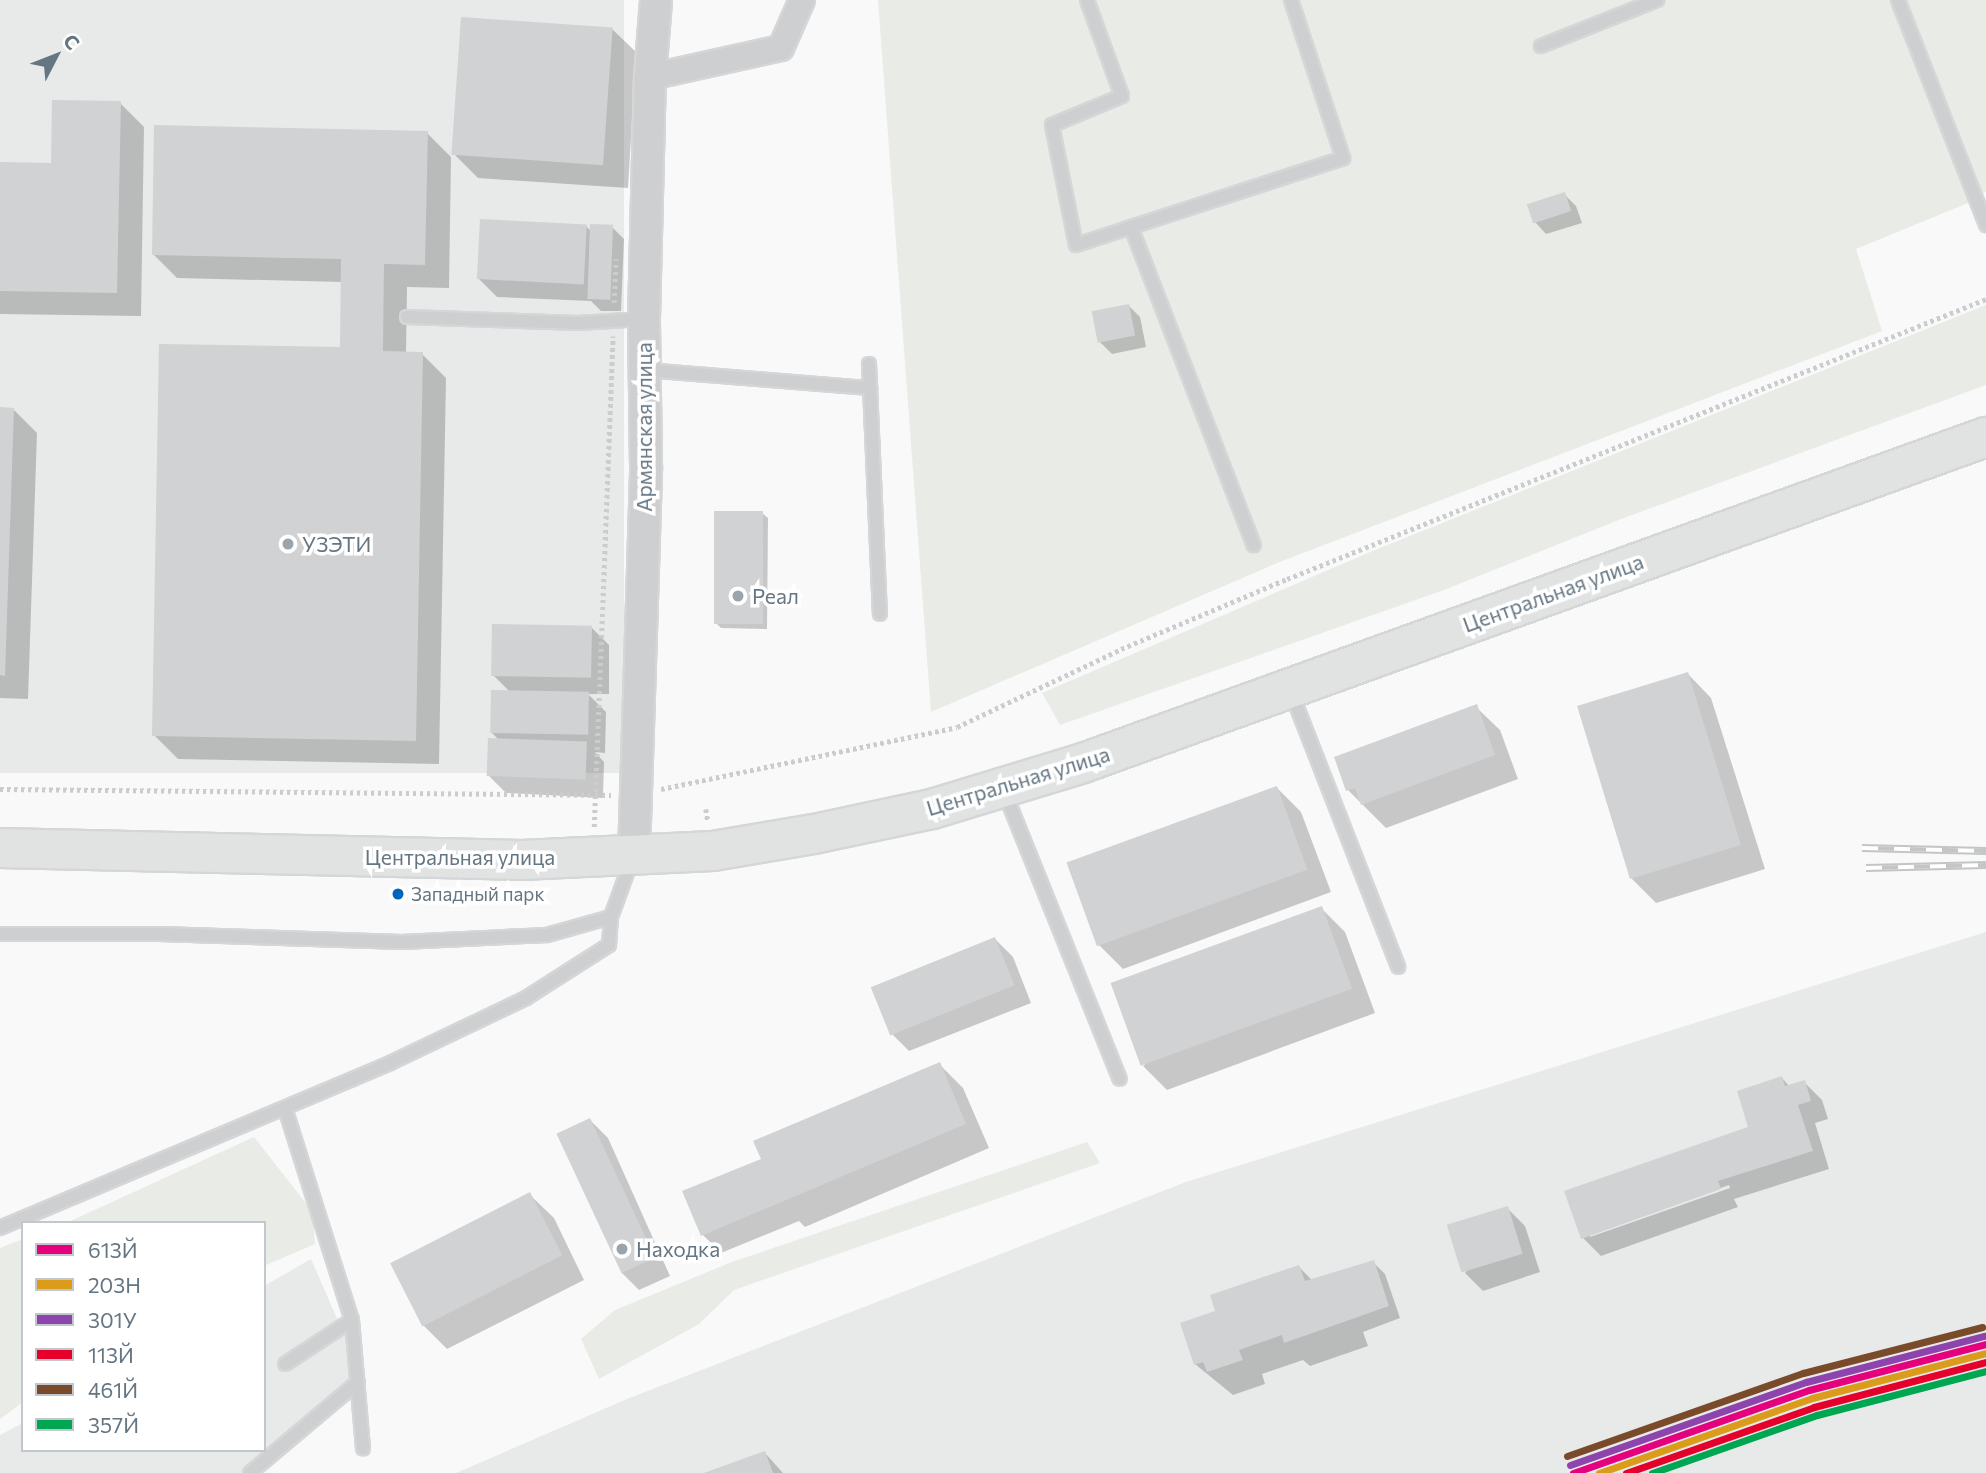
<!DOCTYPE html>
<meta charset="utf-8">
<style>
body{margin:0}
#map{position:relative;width:1986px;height:1473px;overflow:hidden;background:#f9f9f9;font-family:Commissioner,sans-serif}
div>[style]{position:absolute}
.built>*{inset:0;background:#e8e9e9;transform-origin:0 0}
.green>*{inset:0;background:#e8ebe6}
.shadow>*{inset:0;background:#0003}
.building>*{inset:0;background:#d0d2d3;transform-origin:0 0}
.path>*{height:4.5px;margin-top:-2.25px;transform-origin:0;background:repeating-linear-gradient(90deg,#cbcccd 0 3.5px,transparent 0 7px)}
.roads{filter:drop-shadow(2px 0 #d5d6d7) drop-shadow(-2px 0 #d5d6d7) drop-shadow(0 2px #d5d6d7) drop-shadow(0 -2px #d5d6d7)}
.service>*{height:12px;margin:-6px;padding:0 6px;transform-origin:6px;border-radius:6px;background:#cecfd0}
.minor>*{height:24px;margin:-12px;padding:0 12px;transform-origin:12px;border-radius:12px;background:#cecfd0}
.tertiary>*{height:30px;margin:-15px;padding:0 15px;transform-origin:15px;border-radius:15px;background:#cecfd0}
.primary>*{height:38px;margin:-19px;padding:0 19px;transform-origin:19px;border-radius:19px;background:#e1e2e2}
.rail>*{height:8px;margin-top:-4px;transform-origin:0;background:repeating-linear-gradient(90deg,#fff 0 16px,#c3c5c6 0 32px);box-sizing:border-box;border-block:2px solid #c3c5c6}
.rail-1>*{height:7px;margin:-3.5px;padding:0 3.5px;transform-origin:3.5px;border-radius:3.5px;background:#e5007d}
.rail-2>*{height:7px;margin:-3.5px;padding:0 3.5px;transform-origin:3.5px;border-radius:3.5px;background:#da9c1a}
.rail-3>*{height:7px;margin:-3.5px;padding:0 3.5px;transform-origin:3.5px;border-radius:3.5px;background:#8e44ad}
.rail-4>*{height:7px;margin:-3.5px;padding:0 3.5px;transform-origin:3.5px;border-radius:3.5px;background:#e4002b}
.rail-5>*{height:7px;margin:-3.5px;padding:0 3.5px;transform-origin:3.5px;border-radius:3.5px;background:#7a4b2a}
.rail-6>*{height:7px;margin:-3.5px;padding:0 3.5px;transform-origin:3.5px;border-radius:3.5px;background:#00a651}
.dots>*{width:19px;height:19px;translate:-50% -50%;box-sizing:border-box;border:4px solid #fff;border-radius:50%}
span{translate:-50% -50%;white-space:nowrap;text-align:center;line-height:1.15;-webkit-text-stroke:7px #fff;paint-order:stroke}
.bus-label{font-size:19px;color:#657683}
.left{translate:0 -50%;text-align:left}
.street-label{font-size:21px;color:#657683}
.poi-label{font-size:21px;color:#657683}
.legend{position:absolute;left:21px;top:1221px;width:245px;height:231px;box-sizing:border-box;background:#fff;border:2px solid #c1c8cd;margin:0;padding:9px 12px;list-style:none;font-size:21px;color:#657683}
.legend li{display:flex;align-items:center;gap:14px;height:35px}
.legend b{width:35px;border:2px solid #c1c8cd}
.north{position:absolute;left:21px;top:21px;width:70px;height:70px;-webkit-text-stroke:5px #fff;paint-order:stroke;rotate:48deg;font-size:19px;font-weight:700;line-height:28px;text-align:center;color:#657683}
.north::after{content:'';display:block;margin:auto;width:24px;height:32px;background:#657683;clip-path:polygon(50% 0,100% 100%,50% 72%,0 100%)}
</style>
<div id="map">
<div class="built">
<div style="left:0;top:0;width:624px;height:773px"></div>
<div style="clip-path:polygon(1986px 932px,1986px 1473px,456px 1473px,627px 1399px,1186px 1182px)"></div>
<div style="clip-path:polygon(311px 1259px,360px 1371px,241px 1473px,0 1473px,0 1435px,23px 1423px,23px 1450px,264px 1450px,264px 1286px)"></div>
</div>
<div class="green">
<div style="clip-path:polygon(878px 0,1986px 0,1986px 191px,1973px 201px,1856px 249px,1882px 331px,1277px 563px,931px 712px)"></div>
<div style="clip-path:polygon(1986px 305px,1986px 385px,1621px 519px,1444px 590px,1060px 725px,1042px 693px,1375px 550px)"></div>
<div style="clip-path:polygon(254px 1137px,305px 1202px,313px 1218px,315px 1244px,264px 1266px,264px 1223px,66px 1223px)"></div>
<div style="clip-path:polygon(1087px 1142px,1100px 1163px,734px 1290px,699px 1324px,599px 1379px,581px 1339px,615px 1310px,732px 1262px)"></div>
<div style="clip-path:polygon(23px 1239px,23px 1402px,0 1419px,0 1248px)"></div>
</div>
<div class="shadow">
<div style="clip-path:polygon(612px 29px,636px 52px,628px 188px,478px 178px,454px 154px)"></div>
<div style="clip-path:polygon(120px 103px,144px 127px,141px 316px,0 314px,0 164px,53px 165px)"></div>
<div style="clip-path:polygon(427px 133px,451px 157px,449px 288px,407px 287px,406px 354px,422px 354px,446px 378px,439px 764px,178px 759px,154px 735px,342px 349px,343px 282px,177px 278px,153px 254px)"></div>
<div style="clip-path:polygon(1564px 194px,1576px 206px,1582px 223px,1546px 234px,1535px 222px)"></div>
<div style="clip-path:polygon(586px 226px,591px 231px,612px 227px,624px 239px,621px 311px,601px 311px,591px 301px,497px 297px,479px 279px)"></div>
<div style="clip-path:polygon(1128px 305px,1140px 317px,1146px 347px,1112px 354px,1100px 342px)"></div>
<div style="clip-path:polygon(0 409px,13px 409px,37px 433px,28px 699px,0 698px)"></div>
<div style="clip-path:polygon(762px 513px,768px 518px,767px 629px,721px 628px,716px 623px)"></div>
<div style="clip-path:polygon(591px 627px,609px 645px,609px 694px,588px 694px,606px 712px,605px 753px,595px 752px,604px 762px,603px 798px,506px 793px,488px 775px,499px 740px,491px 732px,510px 692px,493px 675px)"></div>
<div style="clip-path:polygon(1688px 674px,1711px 698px,1765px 869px,1656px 903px,1632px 879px)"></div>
<div style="clip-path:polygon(1476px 707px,1500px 730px,1518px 779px,1386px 828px,1348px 790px,1336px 758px)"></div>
<div style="clip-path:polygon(1277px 788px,1301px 812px,1331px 892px,1123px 969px,1099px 945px)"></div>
<div style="clip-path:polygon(1321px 908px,1345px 932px,1375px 1013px,1167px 1090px,1143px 1066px)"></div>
<div style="clip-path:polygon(995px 939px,1013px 957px,1031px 1003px,909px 1051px,891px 1033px)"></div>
<div style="clip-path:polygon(939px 1064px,963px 1088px,989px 1148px,805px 1227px,799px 1221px,721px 1253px,703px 1235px,685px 1192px,763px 1160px)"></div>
<div style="clip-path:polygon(evenodd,1782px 1078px,1790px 1087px,1804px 1082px,1822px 1100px,1828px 1119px,1815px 1123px,1829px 1169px,1734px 1199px,1738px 1207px,1601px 1256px,1583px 1238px,1751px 1128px,1782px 1078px,1729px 1185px,1730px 1188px,1590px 1237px,1590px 1234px,1729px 1185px)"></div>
<div style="clip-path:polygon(590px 1120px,608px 1138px,670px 1276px,639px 1290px,621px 1272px)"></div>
<div style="clip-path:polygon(530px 1195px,554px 1218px,584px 1280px,447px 1349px,423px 1325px)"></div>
<div style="clip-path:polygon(1507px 1208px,1525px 1226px,1540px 1272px,1483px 1291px,1465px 1273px)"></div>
<div style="clip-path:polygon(1373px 1262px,1385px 1274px,1400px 1318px,1363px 1332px,1368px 1346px,1310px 1366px,1303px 1360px,1262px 1374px,1265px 1384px,1233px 1395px,1195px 1364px,1217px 1312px,1299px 1267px,1312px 1280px)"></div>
<div style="clip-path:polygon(765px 1453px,783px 1473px,708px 1473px)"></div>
</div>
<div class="building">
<div style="left:461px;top:17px;width:152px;height:138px;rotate:4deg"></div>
<div style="clip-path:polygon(52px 100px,121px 101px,117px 293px,0 291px,0 162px,51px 163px)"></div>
<div style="clip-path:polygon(154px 125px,428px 131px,425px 265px,384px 264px,383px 351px,423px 352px,416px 741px,152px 736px,159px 344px,340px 347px,341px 259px,152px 255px)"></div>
<div style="left:1565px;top:192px;width:20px;height:40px;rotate:72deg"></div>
<div style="left:480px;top:219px;width:107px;height:60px;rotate:3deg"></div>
<div style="left:590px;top:224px;width:23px;height:75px;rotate:2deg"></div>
<div style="left:1129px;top:304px;width:32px;height:38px;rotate:79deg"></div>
<div style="clip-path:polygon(0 407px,14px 408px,5px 676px,0 675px)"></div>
<div style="left:714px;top:511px;width:49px;height:113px"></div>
<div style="left:492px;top:624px;width:100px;height:52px;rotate:1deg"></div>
<div style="left:1688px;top:672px;width:181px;height:116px;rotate:73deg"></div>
<div style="left:491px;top:690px;width:98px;height:43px;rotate:1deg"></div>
<div style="clip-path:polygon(1477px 704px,1495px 755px,1361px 805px,1355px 788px,1346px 791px,1334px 757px)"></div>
<div style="left:488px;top:738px;width:99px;height:38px;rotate:2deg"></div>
<div style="left:1277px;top:786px;width:89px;height:224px;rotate:70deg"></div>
<div style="left:1322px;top:906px;width:88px;height:225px;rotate:70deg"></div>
<div style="left:995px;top:937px;width:52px;height:134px;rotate:68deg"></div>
<div style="clip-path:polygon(940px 1062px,966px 1124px,701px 1236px,682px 1191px,761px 1159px,753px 1141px)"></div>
<div style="clip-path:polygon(1782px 1076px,1785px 1086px,1805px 1080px,1811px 1101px,1798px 1105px,1813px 1151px,1718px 1181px,1721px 1189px,1581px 1239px,1564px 1191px,1748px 1127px,1737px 1091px)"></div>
<div style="left:590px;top:1118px;width:154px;height:37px;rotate:65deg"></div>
<div style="left:530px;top:1192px;width:71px;height:157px;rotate:63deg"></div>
<div style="left:1508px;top:1206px;width:50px;height:64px;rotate:73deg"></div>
<div style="clip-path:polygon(1374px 1260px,1389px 1306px,1284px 1343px,1282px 1335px,1239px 1350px,1243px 1360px,1207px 1372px,1203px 1362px,1194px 1365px,1180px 1323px,1215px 1311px,1210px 1295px,1299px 1265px,1305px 1281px)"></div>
<div style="clip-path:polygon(765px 1451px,773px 1473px,704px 1473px)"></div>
</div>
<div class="path">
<div style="left:614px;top:303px;width:44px;rotate:-87.4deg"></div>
<div style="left:0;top:789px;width:611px;rotate:0.56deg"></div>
<div style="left:661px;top:789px;width:302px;rotate:-11.8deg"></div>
<div style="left:957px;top:727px;width:182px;rotate:-25.4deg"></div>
<div style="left:1121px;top:649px;width:180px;rotate:-22.9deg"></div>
<div style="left:1287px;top:579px;width:753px;rotate:-21.83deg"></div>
<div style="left:706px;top:809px;width:13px;rotate:81deg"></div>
<div style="left:594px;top:827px;width:491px;rotate:-87.8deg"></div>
</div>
<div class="roads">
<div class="service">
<div style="left:1087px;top:0;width:102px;rotate:70deg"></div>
<div style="left:1122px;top:96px;width:76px;rotate:157.5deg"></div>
<div style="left:1052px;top:125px;width:122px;rotate:78.7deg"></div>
<div style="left:1076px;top:245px;width:281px;rotate:-18deg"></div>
<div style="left:1343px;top:158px;width:166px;rotate:-108.2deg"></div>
<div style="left:1898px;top:0;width:242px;rotate:68.6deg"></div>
<div style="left:1541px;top:46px;width:125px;rotate:-21.6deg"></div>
<div style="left:1131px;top:227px;width:341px;rotate:68.9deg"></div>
<div style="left:407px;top:317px;width:171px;rotate:2deg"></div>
<div style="left:578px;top:323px;width:65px;rotate:-3.5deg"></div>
<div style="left:869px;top:364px;width:250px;rotate:87.5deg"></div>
<div style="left:645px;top:370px;width:226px;rotate:4.6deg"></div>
<div style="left:1291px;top:692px;width:295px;rotate:68.7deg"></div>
<div style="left:1004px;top:791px;width:310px;rotate:68.1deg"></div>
<div style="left:0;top:934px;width:160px"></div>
<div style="left:160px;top:934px;width:242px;rotate:1.9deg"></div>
<div style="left:402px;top:942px;width:145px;rotate:-2.8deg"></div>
<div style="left:547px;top:935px;width:66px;rotate:-15.7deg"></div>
<div style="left:285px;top:1108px;width:222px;rotate:72.5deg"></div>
<div style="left:352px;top:1320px;width:80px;rotate:146.7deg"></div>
<div style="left:0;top:1228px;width:423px;rotate:-22.9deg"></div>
<div style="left:390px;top:1063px;width:151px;rotate:-25.5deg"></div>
<div style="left:526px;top:998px;width:98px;rotate:-32.6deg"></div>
<div style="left:609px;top:945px;width:28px;rotate:-86deg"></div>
<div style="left:611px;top:917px;width:62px;rotate:-70.1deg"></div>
<div style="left:352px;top:1320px;width:129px;rotate:85.1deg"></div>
<div style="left:250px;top:1473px;width:141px;rotate:-40.1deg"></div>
</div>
<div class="minor">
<div style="left:650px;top:77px;width:134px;rotate:-12.5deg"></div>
<div style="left:781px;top:48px;width:52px;rotate:-66.4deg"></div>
</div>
<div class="tertiary">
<div style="left:634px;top:855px;width:389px;rotate:-88.2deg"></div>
<div style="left:646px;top:466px;width:147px;rotate:-90.8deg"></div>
<div style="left:644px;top:319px;width:242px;rotate:-88.6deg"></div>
<div style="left:650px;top:77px;width:77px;rotate:-85.5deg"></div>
</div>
<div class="primary">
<div style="left:0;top:848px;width:522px;rotate:1.32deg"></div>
<div style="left:522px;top:860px;width:191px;rotate:-2.7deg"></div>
<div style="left:713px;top:851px;width:102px;rotate:-9.6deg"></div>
<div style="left:814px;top:834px;width:121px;rotate:-12deg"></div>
<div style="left:932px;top:809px;width:158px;rotate:-16.9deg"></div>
<div style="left:1083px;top:763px;width:960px;rotate:-19.85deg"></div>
</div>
</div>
<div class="rail">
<div style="left:1862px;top:848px;width:124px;rotate:1.4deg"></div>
<div style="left:1866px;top:868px;width:120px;rotate:-1.4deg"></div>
</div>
<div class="rail-1">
<div style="left:1573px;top:1473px;width:250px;rotate:-19.4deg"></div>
<div style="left:1809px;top:1390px;width:183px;rotate:-14.6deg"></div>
</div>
<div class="rail-2">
<div style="left:1599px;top:1473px;width:226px;rotate:-19.4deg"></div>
<div style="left:1812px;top:1398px;width:180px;rotate:-14.5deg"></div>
</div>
<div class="rail-3">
<div style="left:1570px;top:1465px;width:250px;rotate:-19.4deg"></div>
<div style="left:1806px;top:1382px;width:184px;rotate:-14.5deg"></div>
</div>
<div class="rail-4">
<div style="left:1626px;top:1473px;width:199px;rotate:-19.3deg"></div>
<div style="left:1814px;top:1407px;width:178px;rotate:-14.7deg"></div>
</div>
<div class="rail-5">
<div style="left:1567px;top:1456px;width:250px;rotate:-19.4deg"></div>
<div style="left:1803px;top:1373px;width:185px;rotate:-14.4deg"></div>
</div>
<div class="rail-6">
<div style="left:1652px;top:1473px;width:175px;rotate:-19.4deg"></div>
<div style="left:1817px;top:1415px;width:175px;rotate:-14.6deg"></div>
</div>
<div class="dots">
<div style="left:288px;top:544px;background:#99a4ac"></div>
<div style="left:738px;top:596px;background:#99a4ac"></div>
<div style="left:398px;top:894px;background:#0065bd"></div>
<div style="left:622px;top:1249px;background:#99a4ac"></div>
</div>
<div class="bus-label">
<span class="left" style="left:411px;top:894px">Западный парк</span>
</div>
<div class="street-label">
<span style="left:644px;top:427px;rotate:-90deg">Армянская улица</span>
<span style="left:1553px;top:593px;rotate:-20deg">Центральная улица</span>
<span style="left:1018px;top:781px;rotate:-17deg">Центральная улица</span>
<span style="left:460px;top:857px">Центральная улица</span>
</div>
<div class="poi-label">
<span class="left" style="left:302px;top:544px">УЗЭТИ</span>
<span class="left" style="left:752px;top:596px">Реал</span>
<span class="left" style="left:636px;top:1249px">Находка</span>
</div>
<ul class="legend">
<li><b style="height:9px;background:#e5007d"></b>613Й</li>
<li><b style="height:9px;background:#da9c1a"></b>203Н</li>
<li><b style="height:9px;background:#8e44ad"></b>301У</li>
<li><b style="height:9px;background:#e4002b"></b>113Й</li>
<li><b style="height:9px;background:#7a4b2a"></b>461Й</li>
<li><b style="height:9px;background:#00a651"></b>357Й</li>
</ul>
<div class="north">С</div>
</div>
